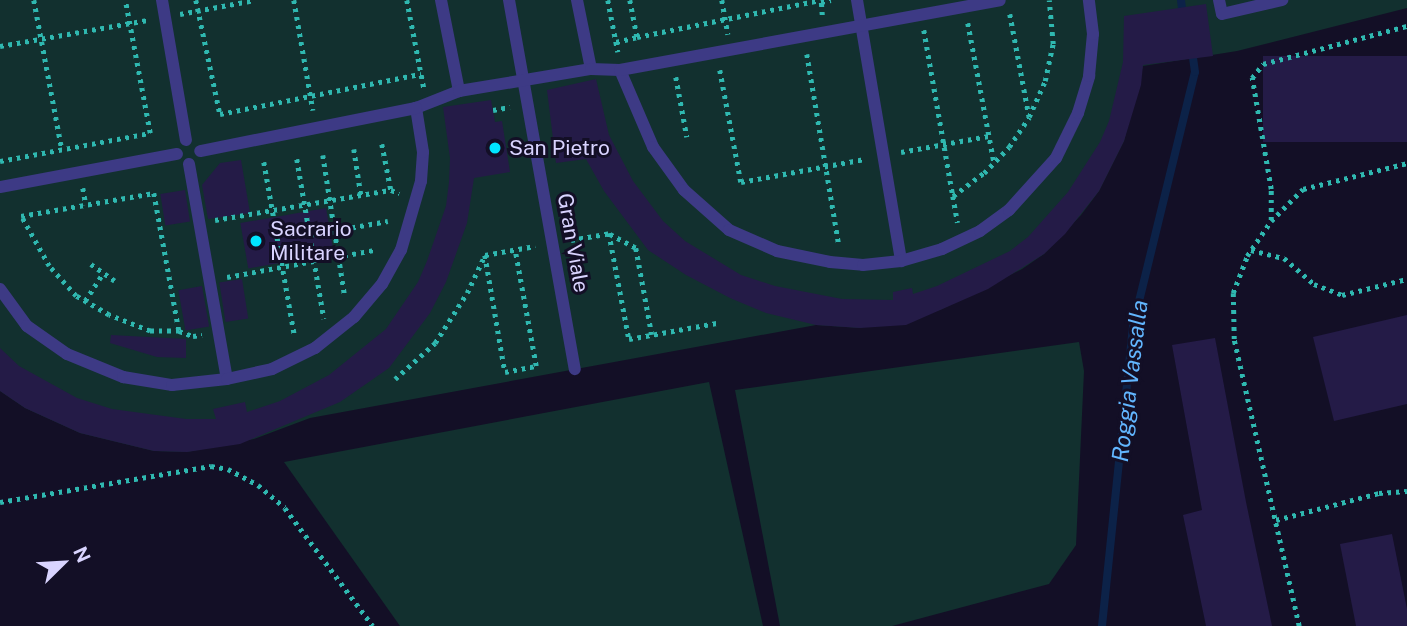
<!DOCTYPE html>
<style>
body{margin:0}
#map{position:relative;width:1407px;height:626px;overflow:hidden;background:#130f26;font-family:"Public Sans",sans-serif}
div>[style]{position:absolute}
.green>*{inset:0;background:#12302f}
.stream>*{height:8px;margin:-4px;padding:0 4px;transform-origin:4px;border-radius:4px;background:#0c2248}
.building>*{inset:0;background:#241b47;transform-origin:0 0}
.path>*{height:4.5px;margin-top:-2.25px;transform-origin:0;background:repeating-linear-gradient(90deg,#2fb8b0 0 3.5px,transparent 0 8.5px)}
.service>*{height:12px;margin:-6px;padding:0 6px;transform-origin:6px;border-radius:6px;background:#3d3a85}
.dots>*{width:19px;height:19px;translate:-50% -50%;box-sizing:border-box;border:4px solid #130f26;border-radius:50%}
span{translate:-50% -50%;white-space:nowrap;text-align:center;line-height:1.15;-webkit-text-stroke:6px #130f26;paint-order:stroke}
.poi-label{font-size:21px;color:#d9d4ff}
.left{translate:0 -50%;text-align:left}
.street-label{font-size:21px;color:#d9d4ff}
.water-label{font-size:23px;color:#62b6ff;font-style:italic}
.north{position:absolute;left:28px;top:528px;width:70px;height:70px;-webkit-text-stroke:5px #130f26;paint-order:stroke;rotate:66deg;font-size:19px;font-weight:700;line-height:28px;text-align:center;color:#d9d4ff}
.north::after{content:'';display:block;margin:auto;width:24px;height:32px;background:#d9d4ff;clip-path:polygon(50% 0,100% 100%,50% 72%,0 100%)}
</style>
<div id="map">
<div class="green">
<div style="clip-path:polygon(0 0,1407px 0,1407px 8px,1237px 51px,1143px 66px,1124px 141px,1099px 191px,1081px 215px,1044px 254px,1022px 269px,940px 310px,860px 328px,816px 325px,310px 418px,254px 439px,187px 452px,154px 451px,80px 433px,25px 408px,0 391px)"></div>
<div style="clip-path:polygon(1079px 342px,1084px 371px,1076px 545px,1049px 584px,892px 626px,780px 626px,735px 390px)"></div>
<div style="clip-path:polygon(709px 382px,763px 626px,400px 626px,284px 462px)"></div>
</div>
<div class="stream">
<div style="left:1181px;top:0;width:8px;rotate:83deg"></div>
<div style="left:1102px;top:626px;width:302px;rotate:-84.1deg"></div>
<div style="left:1133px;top:326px;width:261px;rotate:-76.3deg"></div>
<div style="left:1195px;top:72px;width:14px;rotate:-98deg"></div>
</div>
<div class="building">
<div style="clip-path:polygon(1206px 4px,1213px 56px,1143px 65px,1141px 85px,1124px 141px,1099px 191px,1065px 234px,1044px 254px,988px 289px,906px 325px,860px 328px,816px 325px,766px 313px,730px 298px,686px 275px,648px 250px,604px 191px,586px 159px,556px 163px,547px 90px,596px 79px,609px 135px,633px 181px,663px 221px,685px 241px,741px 275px,775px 286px,842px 299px,893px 300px,893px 292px,912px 288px,913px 294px,937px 286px,1010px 251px,1028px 237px,1068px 192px,1100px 142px,1109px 121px,1123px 62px,1124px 16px)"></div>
<div style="left:1407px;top:56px;width:86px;height:144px;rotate:90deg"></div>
<div style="clip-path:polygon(491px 100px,495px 122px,502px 121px,510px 172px,474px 178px,467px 223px,446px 282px,430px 313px,389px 368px,340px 402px,240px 444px,187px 452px,154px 451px,80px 433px,25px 408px,0 391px,0 348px,19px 366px,77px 398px,112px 409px,186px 419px,216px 419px,213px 409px,245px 402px,247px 412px,280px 401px,329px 375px,386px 329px,418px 282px,427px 261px,446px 206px,449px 182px,450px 158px,443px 107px)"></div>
<div style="clip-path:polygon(241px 160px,250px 213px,208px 219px,202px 185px,220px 163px)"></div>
<div style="left:185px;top:190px;width:32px;height:25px;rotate:81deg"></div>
<div style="left:326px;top:208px;width:46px;height:87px;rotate:80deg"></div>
<div style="left:242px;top:279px;width:40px;height:23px;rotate:81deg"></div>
<div style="left:202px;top:286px;width:41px;height:24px;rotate:80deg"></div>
<div style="clip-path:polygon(1407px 315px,1407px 404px,1334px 421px,1313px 337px)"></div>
<div style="clip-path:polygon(111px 335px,186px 339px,186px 358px,157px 357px,110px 343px)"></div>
<div style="clip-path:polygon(1215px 338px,1246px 502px,1272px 626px,1206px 626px,1183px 515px,1202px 510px,1172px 345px)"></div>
<div style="clip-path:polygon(1392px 534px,1407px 609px,1407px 626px,1356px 626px,1340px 544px)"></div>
</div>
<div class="path">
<div style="left:34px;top:0;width:152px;rotate:79.4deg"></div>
<div style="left:196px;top:0;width:116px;rotate:78.1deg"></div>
<div style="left:220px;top:114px;width:205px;rotate:-11.3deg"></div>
<div style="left:294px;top:0;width:112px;rotate:80.2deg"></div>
<div style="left:407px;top:0;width:90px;rotate:79.1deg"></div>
<div style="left:608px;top:0;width:53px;rotate:79.1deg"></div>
<div style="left:630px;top:0;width:38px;rotate:79deg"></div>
<div style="left:637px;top:37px;width:187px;rotate:-11.4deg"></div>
<div style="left:722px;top:0;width:35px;rotate:80deg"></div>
<div style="left:180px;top:14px;width:76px;rotate:-10.6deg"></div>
<div style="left:1010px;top:14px;width:104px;rotate:79.4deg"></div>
<div style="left:822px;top:15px;width:13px;rotate:-94deg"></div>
<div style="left:821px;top:2px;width:10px;rotate:-11deg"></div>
<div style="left:968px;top:23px;width:141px;rotate:79.4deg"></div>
<div style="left:924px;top:30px;width:169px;rotate:80.1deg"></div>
<div style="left:953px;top:196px;width:39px;rotate:-37deg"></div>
<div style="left:984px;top:173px;width:36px;rotate:-46deg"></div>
<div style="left:1009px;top:147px;width:36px;rotate:-56deg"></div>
<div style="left:1029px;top:117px;width:39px;rotate:-66deg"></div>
<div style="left:1045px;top:81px;width:38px;rotate:-78deg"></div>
<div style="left:1053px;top:44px;width:44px;rotate:-95.2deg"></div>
<div style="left:616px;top:42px;width:22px;rotate:-13deg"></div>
<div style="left:0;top:46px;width:150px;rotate:-10deg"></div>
<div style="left:807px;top:54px;width:194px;rotate:80.5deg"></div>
<div style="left:720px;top:70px;width:114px;rotate:79.4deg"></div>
<div style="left:741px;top:182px;width:126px;rotate:-10.5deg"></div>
<div style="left:676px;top:77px;width:61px;rotate:79.6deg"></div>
<div style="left:493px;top:110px;width:17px;rotate:-10deg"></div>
<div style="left:382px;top:144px;width:47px;rotate:78.9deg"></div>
<div style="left:354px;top:149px;width:47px;rotate:81.3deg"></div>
<div style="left:901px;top:152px;width:89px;rotate:-10.3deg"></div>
<div style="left:323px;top:155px;width:144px;rotate:81.2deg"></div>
<div style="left:297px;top:159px;width:162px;rotate:80.4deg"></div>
<div style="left:0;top:161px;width:153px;rotate:-10.6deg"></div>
<div style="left:150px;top:133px;width:135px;rotate:-100.6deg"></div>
<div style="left:264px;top:162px;width:174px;rotate:80deg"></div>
<div style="left:83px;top:188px;width:17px;rotate:80deg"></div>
<div style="left:154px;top:193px;width:140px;rotate:79.7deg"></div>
<div style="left:179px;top:331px;width:29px;rotate:180deg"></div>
<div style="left:150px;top:331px;width:44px;rotate:-158.7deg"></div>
<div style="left:109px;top:315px;width:38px;rotate:-150deg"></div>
<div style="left:76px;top:296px;width:40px;rotate:-132deg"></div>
<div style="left:49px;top:266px;width:57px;rotate:-119.2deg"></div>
<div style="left:21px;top:216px;width:135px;rotate:-9.8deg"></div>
<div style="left:953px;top:196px;width:27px;rotate:80deg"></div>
<div style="left:215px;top:220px;width:179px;rotate:-9.7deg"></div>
<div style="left:391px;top:190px;width:9px;rotate:21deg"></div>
<div style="left:1271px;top:220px;width:31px;rotate:-90deg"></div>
<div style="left:1271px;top:189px;width:113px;rotate:-99.7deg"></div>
<div style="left:1252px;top:78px;width:18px;rotate:-52deg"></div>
<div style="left:1263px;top:64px;width:149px;rotate:-14.8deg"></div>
<div style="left:610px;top:234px;width:30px;rotate:28deg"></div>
<div style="left:636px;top:248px;width:88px;rotate:79.6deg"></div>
<div style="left:310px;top:235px;width:79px;rotate:-10.2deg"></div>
<div style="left:571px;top:240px;width:39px;rotate:-10deg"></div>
<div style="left:609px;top:233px;width:108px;rotate:79.3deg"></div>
<div style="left:629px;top:339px;width:89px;rotate:-10.3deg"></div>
<div style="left:1251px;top:250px;width:34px;rotate:14deg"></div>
<div style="left:1284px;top:258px;width:40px;rotate:41deg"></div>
<div style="left:1314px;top:284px;width:30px;rotate:21deg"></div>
<div style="left:1342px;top:295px;width:67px;rotate:-13.8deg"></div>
<div style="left:485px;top:255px;width:119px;rotate:80.3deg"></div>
<div style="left:505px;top:372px;width:32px;rotate:-11deg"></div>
<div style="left:536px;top:366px;width:118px;rotate:-100.3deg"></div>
<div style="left:91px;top:264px;width:29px;rotate:35deg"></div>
<div style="left:227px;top:277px;width:149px;rotate:-10.4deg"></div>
<div style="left:85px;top:301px;width:33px;rotate:-57deg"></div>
<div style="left:179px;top:331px;width:15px;rotate:20deg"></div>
<div style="left:193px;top:336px;width:9px;rotate:-6deg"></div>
<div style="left:395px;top:379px;width:54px;rotate:-42deg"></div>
<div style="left:435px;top:343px;width:59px;rotate:-57.4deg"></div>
<div style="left:467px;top:293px;width:42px;rotate:-64.7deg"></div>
<div style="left:485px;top:255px;width:51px;rotate:-10.2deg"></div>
<div style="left:0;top:502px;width:214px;rotate:-9.7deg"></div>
<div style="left:211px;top:466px;width:17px;rotate:10deg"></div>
<div style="left:228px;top:469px;width:34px;rotate:28deg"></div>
<div style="left:258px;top:485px;width:35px;rotate:40deg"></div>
<div style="left:285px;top:508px;width:147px;rotate:53.3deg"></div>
<div style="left:1276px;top:520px;width:106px;rotate:-14.7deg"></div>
<div style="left:1379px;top:493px;width:28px;rotate:-4deg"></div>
<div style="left:1299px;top:626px;width:294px;rotate:-102.8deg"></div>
<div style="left:1234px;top:339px;width:46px;rotate:-91.2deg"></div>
<div style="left:1233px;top:293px;width:40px;rotate:-69deg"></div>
<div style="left:1247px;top:256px;width:42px;rotate:-55.6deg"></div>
<div style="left:1271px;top:221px;width:45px;rotate:-45deg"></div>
<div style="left:1303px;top:189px;width:107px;rotate:-14deg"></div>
</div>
<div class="service">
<div style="left:162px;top:0;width:142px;rotate:80.3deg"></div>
<div style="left:441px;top:0;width:93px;rotate:78.8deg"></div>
<div style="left:509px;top:0;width:375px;rotate:79.9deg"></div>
<div style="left:577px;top:0;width:70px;rotate:78.5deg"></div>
<div style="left:857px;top:0;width:265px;rotate:80.4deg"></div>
<div style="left:1219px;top:0;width:14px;rotate:78deg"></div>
<div style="left:1222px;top:14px;width:62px;rotate:-13.1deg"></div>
<div style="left:620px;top:70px;width:84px;rotate:66.8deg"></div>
<div style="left:653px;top:147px;width:53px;rotate:54.2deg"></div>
<div style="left:684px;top:190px;width:60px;rotate:41.6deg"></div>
<div style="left:729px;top:230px;width:52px;rotate:23.6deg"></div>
<div style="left:777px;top:251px;width:54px;rotate:11.7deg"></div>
<div style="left:830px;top:262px;width:33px;rotate:5deg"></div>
<div style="left:863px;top:265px;width:38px;rotate:-6deg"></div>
<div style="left:901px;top:261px;width:43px;rotate:-16.3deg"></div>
<div style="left:942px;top:249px;width:42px;rotate:-25.3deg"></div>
<div style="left:980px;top:231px;width:36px;rotate:-36deg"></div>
<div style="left:1009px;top:210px;width:70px;rotate:-47.9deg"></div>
<div style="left:1056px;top:158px;width:50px;rotate:-63.9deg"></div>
<div style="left:1078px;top:113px;width:39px;rotate:-73deg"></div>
<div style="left:1089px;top:76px;width:42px;rotate:-84.6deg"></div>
<div style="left:1093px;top:34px;width:34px;rotate:-97deg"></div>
<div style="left:416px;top:108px;width:46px;rotate:-21.6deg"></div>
<div style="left:459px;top:91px;width:134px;rotate:-9.5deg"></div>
<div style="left:591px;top:69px;width:29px;rotate:2deg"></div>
<div style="left:620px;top:70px;width:386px;rotate:-10.4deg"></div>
<div style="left:189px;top:164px;width:218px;rotate:80deg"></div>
<div style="left:0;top:187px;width:180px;rotate:-10.6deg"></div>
<div style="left:0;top:289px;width:46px;rotate:53.9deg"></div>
<div style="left:27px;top:326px;width:49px;rotate:35deg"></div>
<div style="left:67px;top:354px;width:61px;rotate:22.3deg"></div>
<div style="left:123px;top:377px;width:50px;rotate:9.3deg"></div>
<div style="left:172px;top:385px;width:55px;rotate:-6.2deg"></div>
<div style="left:227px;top:379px;width:46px;rotate:-12.5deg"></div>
<div style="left:272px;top:369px;width:48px;rotate:-26deg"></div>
<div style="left:315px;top:348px;width:50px;rotate:-38.5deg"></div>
<div style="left:354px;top:317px;width:43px;rotate:-49.7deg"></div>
<div style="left:382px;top:284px;width:39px;rotate:-61deg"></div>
<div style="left:401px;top:250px;width:72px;rotate:-73.8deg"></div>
<div style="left:421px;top:181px;width:29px;rotate:-86deg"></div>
<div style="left:423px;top:152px;width:45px;rotate:-99deg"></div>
<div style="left:416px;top:108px;width:220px;rotate:168.7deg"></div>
</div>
<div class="dots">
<div style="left:495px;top:148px;background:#00e5ff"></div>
<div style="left:256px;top:241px;background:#00e5ff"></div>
</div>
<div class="poi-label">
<span class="left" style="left:509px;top:148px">San Pietro</span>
<span class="left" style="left:270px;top:241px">Sacrario<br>Militare</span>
</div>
<div class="street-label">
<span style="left:573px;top:243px;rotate:80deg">Gran Viale</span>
</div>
<div class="water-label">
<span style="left:1130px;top:381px;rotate:-83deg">Roggia Vassalla</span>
</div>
<div class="north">N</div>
</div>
